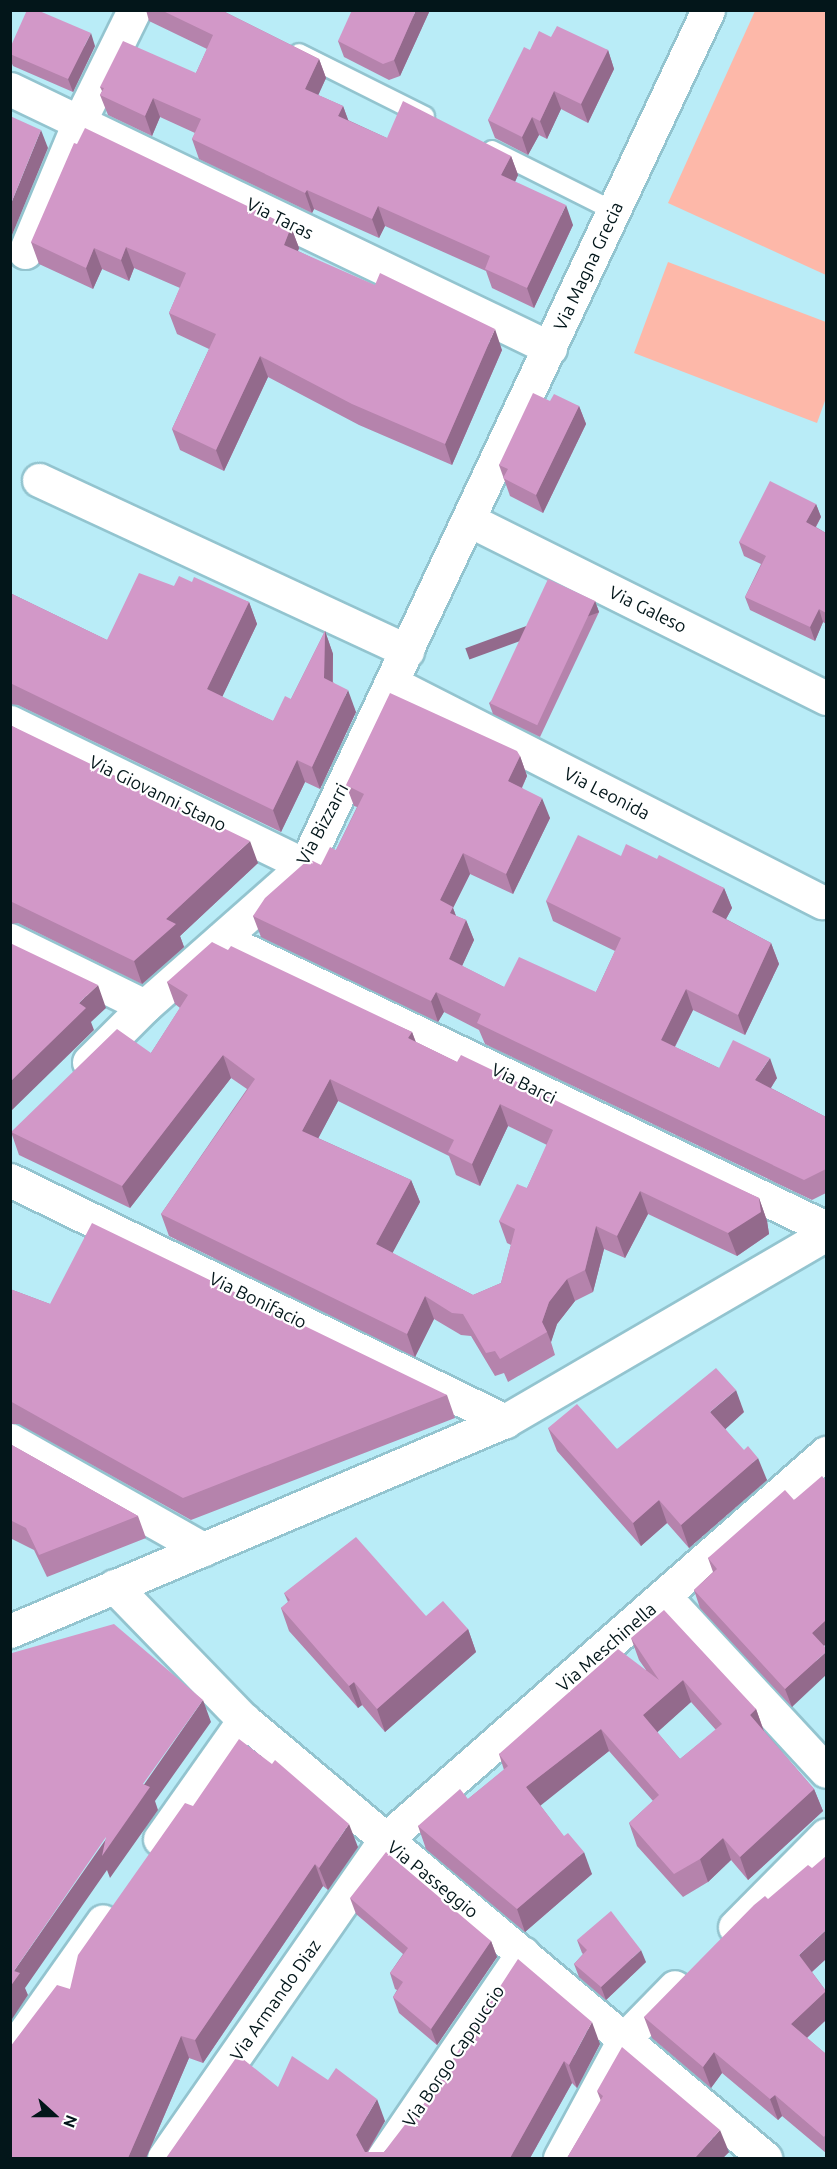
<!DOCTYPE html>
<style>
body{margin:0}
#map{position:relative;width:837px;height:2169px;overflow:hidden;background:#b9ecf7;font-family:Ubuntu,sans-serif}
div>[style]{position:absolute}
.green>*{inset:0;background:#fdb8a9}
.roads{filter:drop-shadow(2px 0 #93c4cf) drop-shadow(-2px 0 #93c4cf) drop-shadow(0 2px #93c4cf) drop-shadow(0 -2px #93c4cf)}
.service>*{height:18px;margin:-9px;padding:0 9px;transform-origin:9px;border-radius:9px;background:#fff}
.minor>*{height:33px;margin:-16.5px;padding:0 16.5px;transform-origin:16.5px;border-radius:16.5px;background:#fff}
.tertiary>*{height:33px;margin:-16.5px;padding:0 16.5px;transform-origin:16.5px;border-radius:16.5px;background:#fff}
.wall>*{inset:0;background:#b583ac}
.shaded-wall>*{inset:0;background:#936a8c;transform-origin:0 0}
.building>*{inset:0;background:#d298c8;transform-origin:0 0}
span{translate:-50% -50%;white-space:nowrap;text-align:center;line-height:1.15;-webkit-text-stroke:4.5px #fff;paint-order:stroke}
.street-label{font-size:18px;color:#03161a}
.frame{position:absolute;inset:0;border:12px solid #03161a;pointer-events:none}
.north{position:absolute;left:24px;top:2085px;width:60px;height:60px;-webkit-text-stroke:4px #fff;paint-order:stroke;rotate:111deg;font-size:16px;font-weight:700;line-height:24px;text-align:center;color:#03161a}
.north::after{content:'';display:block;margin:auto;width:21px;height:27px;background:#03161a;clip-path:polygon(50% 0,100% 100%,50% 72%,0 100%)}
</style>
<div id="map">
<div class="green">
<div style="clip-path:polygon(755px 11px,826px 11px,826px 275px,668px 203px)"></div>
<div style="clip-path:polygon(668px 262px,826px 322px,826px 398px,817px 423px,634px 353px)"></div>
</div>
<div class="roads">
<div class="service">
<div style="left:299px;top:53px;width:141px;rotate:26.6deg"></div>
<div style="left:492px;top:150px;width:136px;rotate:26.6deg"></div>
</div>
<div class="minor">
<div style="left:10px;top:89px;width:599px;rotate:25.62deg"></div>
<div style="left:25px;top:252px;width:141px;rotate:-67.4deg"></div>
<div style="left:79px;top:122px;width:125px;rotate:-63.8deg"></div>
<div style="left:39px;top:480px;width:406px;rotate:24.9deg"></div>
<div style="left:469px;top:520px;width:399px;rotate:26.5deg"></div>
<div style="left:392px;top:683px;width:483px;rotate:27deg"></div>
<div style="left:10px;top:722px;width:328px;rotate:25.9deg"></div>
<div style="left:222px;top:939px;width:670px;rotate:25.57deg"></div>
<div style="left:10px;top:940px;width:150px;rotate:26.1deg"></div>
<div style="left:89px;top:1062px;width:79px;rotate:-45deg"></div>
<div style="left:145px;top:1006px;width:213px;rotate:-41.4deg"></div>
<div style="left:305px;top:865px;width:945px;rotate:-64.76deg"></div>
<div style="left:10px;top:1180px;width:551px;rotate:25.96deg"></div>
<div style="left:10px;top:1440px;width:222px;rotate:29.5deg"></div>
<div style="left:114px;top:1586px;width:187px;rotate:45.9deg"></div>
<div style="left:244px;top:1720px;width:681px;rotate:40.05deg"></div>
<div style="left:664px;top:1596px;width:238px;rotate:47.2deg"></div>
<div style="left:160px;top:1839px;width:146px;rotate:-54.8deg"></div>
<div style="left:735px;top:1927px;width:129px;rotate:-45.3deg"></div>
<div style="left:10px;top:2053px;width:161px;rotate:-54.8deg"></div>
<div style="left:164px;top:2158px;width:387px;rotate:-55.2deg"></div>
<div style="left:385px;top:1840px;width:587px;rotate:-41.27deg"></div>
<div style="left:383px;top:2158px;width:248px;rotate:-55.7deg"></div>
<div style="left:560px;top:2158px;width:136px;rotate:-61.6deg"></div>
<div style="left:625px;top:2038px;width:71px;rotate:-45.6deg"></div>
</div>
<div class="tertiary">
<div style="left:10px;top:1631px;width:538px;rotate:-22.99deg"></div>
<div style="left:505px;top:1421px;width:371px;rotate:-30.2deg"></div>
</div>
</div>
<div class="wall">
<div style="clip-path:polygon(146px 10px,221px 10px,319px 59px,326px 78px,318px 95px,343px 106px,348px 120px,387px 138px,511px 156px,518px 175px,515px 182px,573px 225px,534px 308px,492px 288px,486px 271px,385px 226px,379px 238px,314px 209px,312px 213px,199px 159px,192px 139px,195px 133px,160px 117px,152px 136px,108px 115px,100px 95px,102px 91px,100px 87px,196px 73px,207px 49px,149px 21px)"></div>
<div style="clip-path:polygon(430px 10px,400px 76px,389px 80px,344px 57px,338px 41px)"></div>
<div style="clip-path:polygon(551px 37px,608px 50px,614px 69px,588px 123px,561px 109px,547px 139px,539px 135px,528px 155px,495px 138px,488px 120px,530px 50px)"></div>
<div style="clip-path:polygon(95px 46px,73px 92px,13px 66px,10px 59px,10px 48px)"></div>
<div style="clip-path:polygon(291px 227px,299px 248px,298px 251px,502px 350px,452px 465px,359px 425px,268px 377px,224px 471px,180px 450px,172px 429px,209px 349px,177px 334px,169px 313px,180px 288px,134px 268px,129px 281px,102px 269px,93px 289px,39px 264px,31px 242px)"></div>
<div style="clip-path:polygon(550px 401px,579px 406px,586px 424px,543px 513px,510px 496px,499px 465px)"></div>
<div style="clip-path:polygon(816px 504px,821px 517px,816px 527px,826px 533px,826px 624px,823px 622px,815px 641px,750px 610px,745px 597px,761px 564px,744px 556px,739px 542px)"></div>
<div style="clip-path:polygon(192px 582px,249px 602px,257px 624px,222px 697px,273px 721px,291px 699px,325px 631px,333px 654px,333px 682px,356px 712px,320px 789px,305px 782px,281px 832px,18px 705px,10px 704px,10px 593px,107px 640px,174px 586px)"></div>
<div style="clip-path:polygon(595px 601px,599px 612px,540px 737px,493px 714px,489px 703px)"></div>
<div style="clip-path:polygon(10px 725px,258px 863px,180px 936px,184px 947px,142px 984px,18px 923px,10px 924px)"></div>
<div style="clip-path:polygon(520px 756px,527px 776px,522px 788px,550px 818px,513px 894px,470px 874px,453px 908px,456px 916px,466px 920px,474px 940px,462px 966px,504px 987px,596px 992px,615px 951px,553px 921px,546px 901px,621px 856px,657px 859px,724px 888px,732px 908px,726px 919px,771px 943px,779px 964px,745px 1035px,693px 1010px,675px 1047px,719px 1068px,777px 1078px,771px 1088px,826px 1117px,826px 1193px,812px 1200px,485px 1044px,479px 1030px,444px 1012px,438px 1022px,261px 937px,253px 916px,321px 865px,336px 850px,357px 807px,354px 806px,346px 785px)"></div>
<div style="clip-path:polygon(evenodd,228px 950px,412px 1032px,416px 1042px,457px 1062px,759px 1198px,767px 1221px,769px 1234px,737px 1256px,648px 1214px,625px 1258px,604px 1249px,593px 1292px,575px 1301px,557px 1324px,551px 1342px,555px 1355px,508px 1382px,504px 1373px,495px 1376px,471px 1336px,461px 1335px,434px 1319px,415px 1357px,169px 1236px,161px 1214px,247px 1089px,231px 1078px,130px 1208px,19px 1155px,11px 1132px,151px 1053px,180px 1008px,175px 1004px,167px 982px,228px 950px,338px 1101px,449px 1156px,456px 1175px,480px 1186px,508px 1126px,547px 1145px,527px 1188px,499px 1221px,507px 1243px,511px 1245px,501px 1283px,473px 1295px,392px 1253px,420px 1202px,411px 1180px,318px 1138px,338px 1101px)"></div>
<div style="clip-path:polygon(10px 1289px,50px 1304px,447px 1395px,455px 1418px,191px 1520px,19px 1424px,10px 1424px)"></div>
<div style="clip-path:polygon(744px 1412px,725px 1429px,767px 1480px,689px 1548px,667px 1523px,641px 1546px,557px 1451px,548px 1428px,617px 1449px)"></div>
<div style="clip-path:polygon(10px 1444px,138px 1516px,146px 1538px,47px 1577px,34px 1550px,10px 1538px)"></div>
<div style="clip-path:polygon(826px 1481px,826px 1644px,824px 1646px,792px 1707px,700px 1608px,694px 1590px,713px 1572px,708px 1558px,794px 1500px)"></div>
<div style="clip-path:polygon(284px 1593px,426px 1616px,468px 1629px,476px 1652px,385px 1732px,362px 1705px,358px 1708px,289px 1631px,281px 1608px,288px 1602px)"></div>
<div style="clip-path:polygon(evenodd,631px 1638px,756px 1709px,764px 1731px,814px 1789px,823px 1811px,748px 1880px,731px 1860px,708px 1882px,683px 1897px,637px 1846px,629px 1823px,653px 1801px,609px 1751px,540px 1805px,592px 1874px,525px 1932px,426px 1849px,418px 1826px,468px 1799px,504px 1770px,499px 1754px,646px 1670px,639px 1660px,631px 1638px,691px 1702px,716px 1730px,680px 1759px,657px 1732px,691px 1702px)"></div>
<div style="clip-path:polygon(193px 1806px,358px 1847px,328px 1890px,323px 1886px,203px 2063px,189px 2058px,146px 2158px,10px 2158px,70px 1989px)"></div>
<div style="clip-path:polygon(350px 1898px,491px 1941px,497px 1957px,437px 2045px,399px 2013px,393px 1997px,397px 1990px,395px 1989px,390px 1973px,403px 1954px,356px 1914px)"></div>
<div style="clip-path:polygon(577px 1940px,646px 1962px,606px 2000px,579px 1977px,574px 1964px,583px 1954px,582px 1953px)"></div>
<div style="clip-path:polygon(826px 1959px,812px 1972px,826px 1991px,826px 2020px,807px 2038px,826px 2054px,826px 2153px,782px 2116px,778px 2120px,722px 2073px,711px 2088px,652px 2038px,644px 2017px)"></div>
<div style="clip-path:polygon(600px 2044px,577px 2088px,572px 2083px,530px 2158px,166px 2158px,278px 2087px,385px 2121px,368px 2152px,384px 2152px,410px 2125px)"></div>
<div style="clip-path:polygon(597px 2091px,729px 2152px,723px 2158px,567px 2158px,601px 2101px)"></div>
</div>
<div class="shaded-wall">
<div style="clip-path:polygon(416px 10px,430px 10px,400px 76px,394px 60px)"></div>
<div style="clip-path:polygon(91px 33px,95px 46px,73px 92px,68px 79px)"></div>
<div style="clip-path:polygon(608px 50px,614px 69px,588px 123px,581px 104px)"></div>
<div style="clip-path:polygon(319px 59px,326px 78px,312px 109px,305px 89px)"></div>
<div style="clip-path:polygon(554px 91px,561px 109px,547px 139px,540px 121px)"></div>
<div style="clip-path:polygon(153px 98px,160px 117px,152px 136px,145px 116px)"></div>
<div style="clip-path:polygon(343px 106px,350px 125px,338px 116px)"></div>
<div style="clip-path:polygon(532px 117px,539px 135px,528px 155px,522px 137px)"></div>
<div style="clip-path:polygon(41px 130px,48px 148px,10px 240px,10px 206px)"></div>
<div style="clip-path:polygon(511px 156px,518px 175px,509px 195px,501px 175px)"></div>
<div style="clip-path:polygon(307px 190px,314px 209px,312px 213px,305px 193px)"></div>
<div style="clip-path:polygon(566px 205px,573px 225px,534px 308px,527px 288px)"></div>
<div style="clip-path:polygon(378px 206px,385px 226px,379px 238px,372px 219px)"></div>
<div style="clip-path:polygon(291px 227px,299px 248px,292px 266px,284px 245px)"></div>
<div style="clip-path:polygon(126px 247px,134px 268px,129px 281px,121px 260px)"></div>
<div style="clip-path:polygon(94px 248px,102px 269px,93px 289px,86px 268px)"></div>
<div style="clip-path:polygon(495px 329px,502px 350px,452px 465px,445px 444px)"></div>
<div style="clip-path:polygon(260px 356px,268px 377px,224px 471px,216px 450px)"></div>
<div style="clip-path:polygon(579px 406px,586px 424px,543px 513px,536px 495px)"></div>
<div style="clip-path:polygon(816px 504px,821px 517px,811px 535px,806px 522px)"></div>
<div style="left:595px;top:601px;width:12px;height:138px;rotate:70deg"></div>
<div style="clip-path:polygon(249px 602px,257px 624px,215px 712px,207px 689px)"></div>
<div style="clip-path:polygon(819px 609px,823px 622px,815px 641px,810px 627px)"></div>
<div style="clip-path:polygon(325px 631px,333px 654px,332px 700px,324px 678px)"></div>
<div style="clip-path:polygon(348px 690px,356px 712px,320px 789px,312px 767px)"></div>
<div style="clip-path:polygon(520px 756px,527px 776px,515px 802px,508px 781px)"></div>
<div style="clip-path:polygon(297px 760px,305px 782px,281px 832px,273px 810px)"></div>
<div style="clip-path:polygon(542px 798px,550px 818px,513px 894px,506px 874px)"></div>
<div style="clip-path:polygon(250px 841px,258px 863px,180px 936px,184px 947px,142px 984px,134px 961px,166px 919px)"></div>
<div style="clip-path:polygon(463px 853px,470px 874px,453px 908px,460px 927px,440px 900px)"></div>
<div style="clip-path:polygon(724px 888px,732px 908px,719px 932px,712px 912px)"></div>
<div style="clip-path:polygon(466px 920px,474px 940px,456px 979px,449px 959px)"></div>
<div style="clip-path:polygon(771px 943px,779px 964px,745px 1035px,738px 1015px)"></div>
<div style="clip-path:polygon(98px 985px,106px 1008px,91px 1022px,94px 1030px,10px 1112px,10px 1082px,79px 1003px)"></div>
<div style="clip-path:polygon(686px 989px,693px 1010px,668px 1060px,661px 1040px)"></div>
<div style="clip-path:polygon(436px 992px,444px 1012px,438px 1022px,431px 1001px)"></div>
<div style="clip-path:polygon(412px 1032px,420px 1055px,408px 1038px)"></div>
<div style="clip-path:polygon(223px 1055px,231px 1078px,130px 1208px,122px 1186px)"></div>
<div style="clip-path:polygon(770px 1058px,777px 1078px,763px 1100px,755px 1080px)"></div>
<div style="clip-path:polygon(330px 1079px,338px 1101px,310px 1154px,302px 1131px)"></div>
<div style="clip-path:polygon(500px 1104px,508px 1126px,480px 1186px,472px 1164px)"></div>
<div style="clip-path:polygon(411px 1180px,420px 1202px,385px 1267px,376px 1244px)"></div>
<div style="clip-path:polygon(640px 1191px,648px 1214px,625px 1258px,617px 1236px)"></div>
<div style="clip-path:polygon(759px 1198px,767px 1221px,769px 1234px,737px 1256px,728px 1233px)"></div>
<div style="clip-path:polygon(596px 1226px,604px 1249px,593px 1292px,585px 1270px)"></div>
<div style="clip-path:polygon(567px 1279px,575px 1301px,557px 1324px,551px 1342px,547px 1332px,542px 1322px,549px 1302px)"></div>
<div style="clip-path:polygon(425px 1296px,434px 1319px,415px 1357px,407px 1334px)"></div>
<div style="clip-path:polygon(736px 1390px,744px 1412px,719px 1435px,710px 1412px)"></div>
<div style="clip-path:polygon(758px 1458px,767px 1480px,689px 1548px,681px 1525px)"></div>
<div style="clip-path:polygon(659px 1500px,667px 1523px,641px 1546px,633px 1523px)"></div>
<div style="clip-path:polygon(826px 1620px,826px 1644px,819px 1650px,812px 1633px)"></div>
<div style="clip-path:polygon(468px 1629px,476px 1652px,385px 1732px,377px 1709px)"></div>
<div style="clip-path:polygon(826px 1652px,826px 1675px,792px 1707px,785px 1689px)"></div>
<div style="clip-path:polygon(683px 1680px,691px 1702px,651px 1738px,643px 1715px)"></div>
<div style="clip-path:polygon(354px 1682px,362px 1705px,358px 1708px,349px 1686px)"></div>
<div style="clip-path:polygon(203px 1700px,211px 1722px,155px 1801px,158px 1810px,110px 1878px,107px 1870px,25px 1988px,28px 1995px,10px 2022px,10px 1987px,14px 1971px)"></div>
<div style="clip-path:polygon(756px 1709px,764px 1732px,750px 1715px)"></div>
<div style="clip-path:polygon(601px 1729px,609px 1751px,535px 1810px,526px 1787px)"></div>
<div style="clip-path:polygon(814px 1789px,823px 1811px,748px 1880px,740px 1857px)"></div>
<div style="clip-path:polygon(349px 1824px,358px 1847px,328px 1890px,319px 1868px)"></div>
<div style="clip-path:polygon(723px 1838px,731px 1860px,708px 1882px,700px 1859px)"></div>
<div style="clip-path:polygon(584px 1852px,592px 1874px,525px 1932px,517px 1909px)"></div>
<div style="clip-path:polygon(315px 1864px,323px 1886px,203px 2063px,195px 2040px)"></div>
<div style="clip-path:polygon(826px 1930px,826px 1959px,807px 1976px,799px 1955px)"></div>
<div style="clip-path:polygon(491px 1941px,497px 1957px,437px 2045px,431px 2029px)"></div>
<div style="clip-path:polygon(641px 1950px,646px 1962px,606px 2000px,601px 1987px)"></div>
<div style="clip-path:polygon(826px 1991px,826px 2020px,799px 2045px,791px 2024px)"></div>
<div style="clip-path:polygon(592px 2022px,600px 2044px,577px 2088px,569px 2065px)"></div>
<div style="clip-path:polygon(181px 2036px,189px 2058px,146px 2158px,128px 2158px)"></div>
<div style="clip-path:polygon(714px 2052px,722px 2073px,711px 2088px,703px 2067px)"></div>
<div style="clip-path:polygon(564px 2061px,572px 2083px,530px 2158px,510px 2158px)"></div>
<div style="clip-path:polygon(775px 2095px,782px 2116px,778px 2120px,770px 2099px)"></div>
<div style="clip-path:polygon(377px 2099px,385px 2121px,364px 2157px,356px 2135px)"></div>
<div style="clip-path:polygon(720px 2130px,729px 2152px,723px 2158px,695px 2158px)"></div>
</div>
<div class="building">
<div style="clip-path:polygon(27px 10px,37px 10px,91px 33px,68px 79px,10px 54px,10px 48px)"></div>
<div style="clip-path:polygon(161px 10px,221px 10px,319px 59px,305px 89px,343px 106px,338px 116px,387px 138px,403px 101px,511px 156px,501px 175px,566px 205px,527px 288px,485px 269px,490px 256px,378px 206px,372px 219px,307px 190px,305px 193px,192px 139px,201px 119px,153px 98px,145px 116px,100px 95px,104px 88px,100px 87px,123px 41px,196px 73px,213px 35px)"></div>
<div style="clip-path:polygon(352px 10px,416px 10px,394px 60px,383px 64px,338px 41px)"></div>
<div style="clip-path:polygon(557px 26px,608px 50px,581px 104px,554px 91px,540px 121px,532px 117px,522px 137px,488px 120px,524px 47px,530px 50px,539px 31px,551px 37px)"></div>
<div style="clip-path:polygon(10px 116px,41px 130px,10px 206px)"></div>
<div style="clip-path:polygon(85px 128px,291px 227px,284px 245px,375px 285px,380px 273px,495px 329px,445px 444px,352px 404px,260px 356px,216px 450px,172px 429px,216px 334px,169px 313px,186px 273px,126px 247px,121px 260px,94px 248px,86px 268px,31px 242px,74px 143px,77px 144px)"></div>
<div style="clip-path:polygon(533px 393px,550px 401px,554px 394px,579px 406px,536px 495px,503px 478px,508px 469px,499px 465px)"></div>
<div style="clip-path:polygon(770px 481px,816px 504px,806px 522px,826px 533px,826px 613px,819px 609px,810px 627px,745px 597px,766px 556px,739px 542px)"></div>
<div style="clip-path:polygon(139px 573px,174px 586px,179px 576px,192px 582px,194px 577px,249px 602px,207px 689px,273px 721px,285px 696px,291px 699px,325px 631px,324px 678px,348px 690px,312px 767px,297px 760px,273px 810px,10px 683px,10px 593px,107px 640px)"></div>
<div style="left:548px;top:579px;width:52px;height:137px;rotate:25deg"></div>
<div style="clip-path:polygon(390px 693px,517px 751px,520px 756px,508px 781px,542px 798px,506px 874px,463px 853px,440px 900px,453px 907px,450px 913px,466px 920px,449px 959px,504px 987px,519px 957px,596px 992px,621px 938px,546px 901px,578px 835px,621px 856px,626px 844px,657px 859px,659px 855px,724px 888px,712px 912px,771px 943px,738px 1015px,686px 989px,661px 1040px,719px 1068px,733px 1040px,770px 1058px,755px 1080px,826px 1117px,826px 1169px,804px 1180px,477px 1023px,481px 1014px,436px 992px,431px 1001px,253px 916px,265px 898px,309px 859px,321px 865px,330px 847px,336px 850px,364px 794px,346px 785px)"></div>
<div style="clip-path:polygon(10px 725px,250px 841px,166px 919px,176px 924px,134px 961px,10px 901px)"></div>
<div style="clip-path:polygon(evenodd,212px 942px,228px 950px,231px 946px,412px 1032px,408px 1038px,457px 1062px,461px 1055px,759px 1198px,761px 1212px,728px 1233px,640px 1191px,617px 1236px,596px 1226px,585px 1270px,567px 1279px,549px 1302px,542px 1322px,547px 1332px,500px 1359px,495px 1351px,486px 1353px,463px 1314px,452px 1313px,425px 1296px,407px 1334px,161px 1214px,255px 1079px,223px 1055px,122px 1186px,11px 1132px,117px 1029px,151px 1053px,188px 995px,167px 982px,212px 942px,330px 1079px,454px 1140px,448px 1152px,472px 1164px,500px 1104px,553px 1130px,527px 1188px,517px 1184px,499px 1221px,515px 1229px,501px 1283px,473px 1295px,376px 1244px,411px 1180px,302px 1131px,330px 1079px)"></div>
<div style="clip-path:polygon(10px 943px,98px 985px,79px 1003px,86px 1008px,10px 1082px)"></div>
<div style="clip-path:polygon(92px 1223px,447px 1395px,183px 1498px,10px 1401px,10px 1289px,50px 1304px)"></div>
<div style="clip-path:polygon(716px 1368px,736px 1390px,710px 1412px,744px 1450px,748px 1446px,758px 1458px,681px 1525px,659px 1500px,633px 1523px,548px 1428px,577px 1404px,617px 1449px)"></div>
<div style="clip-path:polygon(10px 1444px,138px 1516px,39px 1555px,26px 1528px,10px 1520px)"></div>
<div style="clip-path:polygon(822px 1476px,826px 1481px,826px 1620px,812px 1633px,826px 1648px,826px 1652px,785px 1689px,694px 1590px,717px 1569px,708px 1558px,785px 1490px,794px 1500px)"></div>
<div style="clip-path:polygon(356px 1537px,426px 1616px,443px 1601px,468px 1629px,377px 1709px,354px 1682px,349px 1686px,281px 1608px,290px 1600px,284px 1593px)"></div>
<div style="clip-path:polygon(evenodd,664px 1610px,756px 1709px,750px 1715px,814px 1789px,740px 1857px,723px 1838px,700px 1859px,674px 1874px,629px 1823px,659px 1795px,601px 1729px,526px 1787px,564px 1836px,568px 1833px,584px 1852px,517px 1909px,418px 1826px,460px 1789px,468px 1799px,508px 1766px,499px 1754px,618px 1649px,659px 1680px,631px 1638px,664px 1610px,683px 1680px,722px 1724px,680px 1759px,643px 1715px,683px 1680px)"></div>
<div style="clip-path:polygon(114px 1624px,203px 1700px,143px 1784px,150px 1787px,102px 1856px,106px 1837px,14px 1971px,20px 1973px,10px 1987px,10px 1656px,12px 1653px)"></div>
<div style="clip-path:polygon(239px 1739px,272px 1764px,275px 1760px,349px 1824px,319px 1868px,315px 1864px,195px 2040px,181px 2036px,128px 2158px,10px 2158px,10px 2047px,57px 1985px,70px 1989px,78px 1955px,185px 1803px,193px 1806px)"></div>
<div style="clip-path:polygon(386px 1852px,491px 1941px,431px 2029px,393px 1997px,403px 1982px,390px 1973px,408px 1948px,350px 1898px)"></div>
<div style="clip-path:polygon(826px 1856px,826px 1930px,799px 1955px,826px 1991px,791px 2024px,826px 2054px,826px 2134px,824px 2137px,775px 2095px,770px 2099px,714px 2052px,703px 2067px,644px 2017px,754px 1905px,765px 1896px,768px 1899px,808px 1865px,812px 1868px)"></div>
<div style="clip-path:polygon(611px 1911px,641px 1950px,601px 1987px,574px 1964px,587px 1950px,577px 1940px)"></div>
<div style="clip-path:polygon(518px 1959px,592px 2022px,569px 2065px,564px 2061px,510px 2158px,166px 2158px,238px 2055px,278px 2087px,292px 2056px,328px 2080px,336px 2068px,377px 2099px,356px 2135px,365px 2152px,384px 2152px,407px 2122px,410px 2125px)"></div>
<div style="clip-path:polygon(622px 2047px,720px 2130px,695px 2158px,567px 2158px,603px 2096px,597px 2091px)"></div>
</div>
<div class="street-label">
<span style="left:280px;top:218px;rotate:26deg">Via Taras</span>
<span style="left:588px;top:266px;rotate:-65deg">Via Magna Grecia</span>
<span style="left:648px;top:609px;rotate:26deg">Via Galeso</span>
<span style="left:158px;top:793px;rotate:26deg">Via Giovanni Stano</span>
<span style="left:607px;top:793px;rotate:27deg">Via Leonida</span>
<span style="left:322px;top:824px;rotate:-62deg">Via Bizzarri</span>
<span style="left:524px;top:1083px;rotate:26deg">Via Barci</span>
<span style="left:258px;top:1300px;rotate:26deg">Via Bonifacio</span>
<span style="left:606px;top:1647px;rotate:-41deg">Via Meschinella</span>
<span style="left:433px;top:1879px;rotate:39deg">Via Passeggio</span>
<span style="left:275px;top:2000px;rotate:-55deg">Via Armando Diaz</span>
<span style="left:453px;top:2056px;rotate:-56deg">Via Borgo Cappuccio</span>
</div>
<div class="frame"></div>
<div class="north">N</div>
</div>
